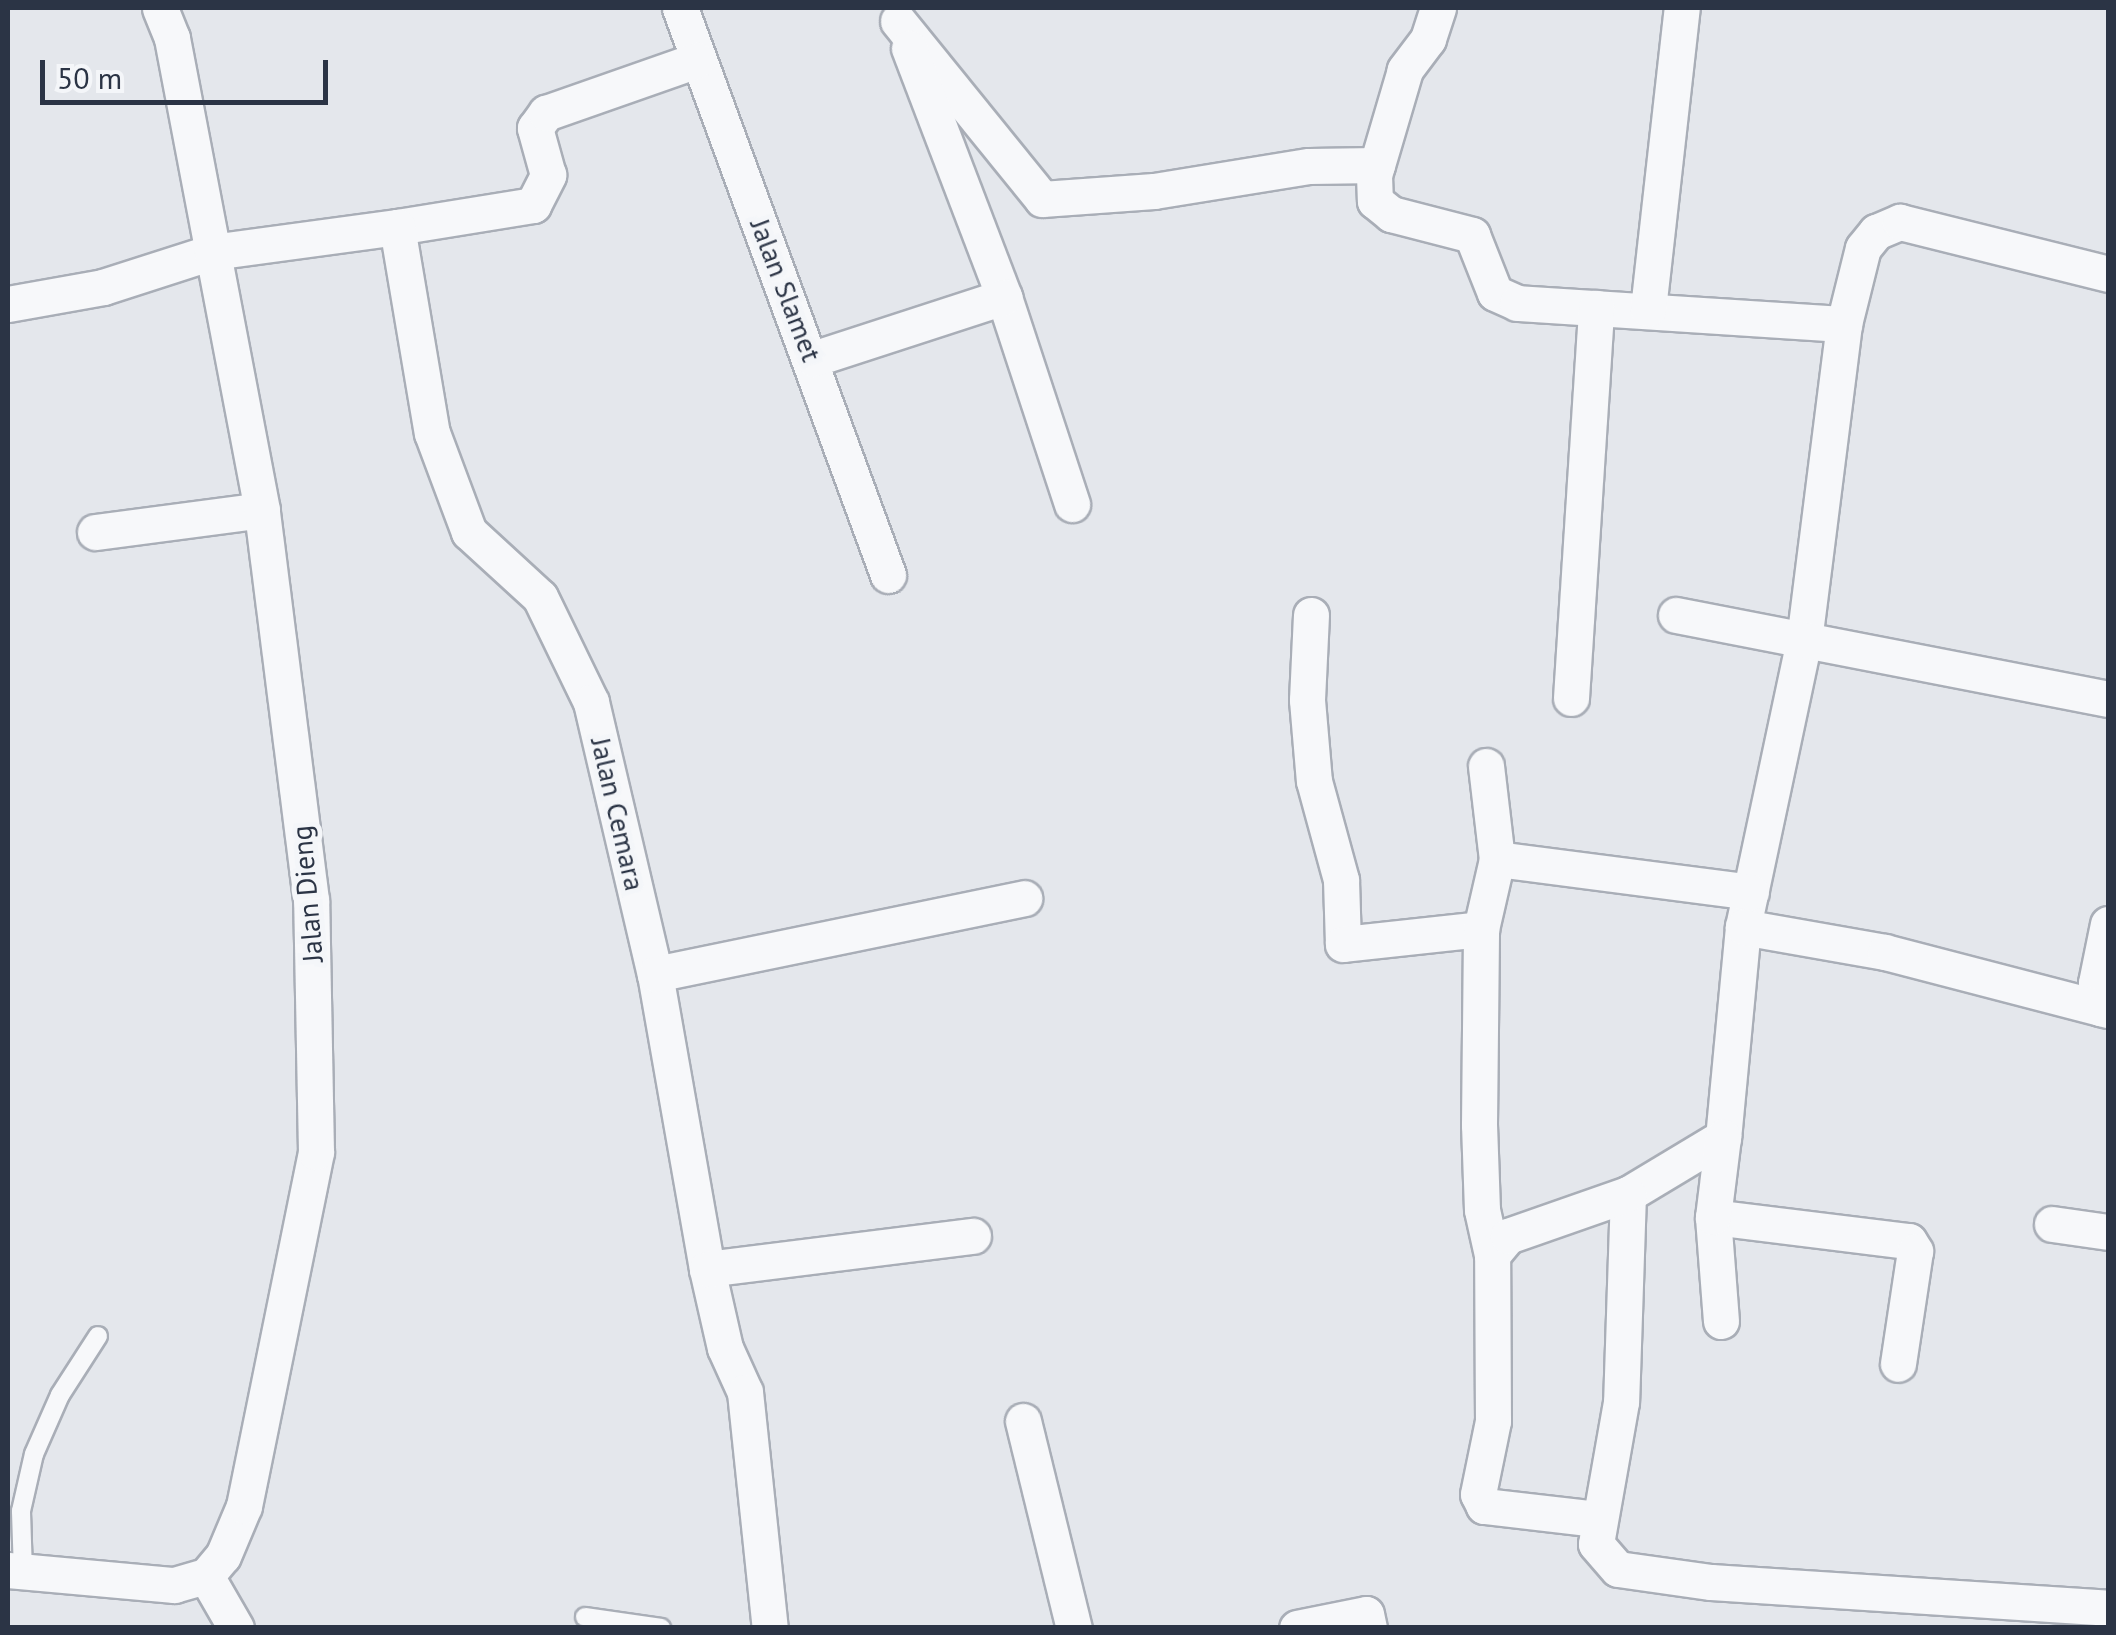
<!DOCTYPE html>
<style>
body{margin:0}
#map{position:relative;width:2116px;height:1635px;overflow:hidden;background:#e4e7ec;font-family:"PT Sans",sans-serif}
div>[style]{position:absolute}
.roads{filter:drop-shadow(2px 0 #a9aeb7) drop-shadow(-2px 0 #a9aeb7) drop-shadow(0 2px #a9aeb7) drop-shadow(0 -2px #a9aeb7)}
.service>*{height:18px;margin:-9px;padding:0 9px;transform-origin:9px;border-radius:9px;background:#f7f8fa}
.minor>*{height:35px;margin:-17.5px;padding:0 17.5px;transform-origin:17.5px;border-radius:17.5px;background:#f7f8fa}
span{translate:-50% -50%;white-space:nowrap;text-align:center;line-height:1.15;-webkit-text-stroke:10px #f4f6f9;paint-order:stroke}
.street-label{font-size:28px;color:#2b3445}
.frame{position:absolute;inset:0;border:10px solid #2b3445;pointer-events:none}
.scale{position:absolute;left:40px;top:60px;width:288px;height:45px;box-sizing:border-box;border:5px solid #2b3445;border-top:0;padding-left:12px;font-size:30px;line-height:35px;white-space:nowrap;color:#2b3445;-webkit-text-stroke:8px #f4f6f9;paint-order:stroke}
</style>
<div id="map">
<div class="roads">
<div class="service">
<div style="left:23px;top:1572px;width:61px;rotate:-91.9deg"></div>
<div style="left:21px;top:1511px;width:58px;rotate:-77.2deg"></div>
<div style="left:34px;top:1454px;width:64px;rotate:-66.2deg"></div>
<div style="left:60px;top:1395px;width:70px;rotate:-57.2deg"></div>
<div style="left:585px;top:1617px;width:77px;rotate:8.2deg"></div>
</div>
<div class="minor">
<div style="left:680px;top:8px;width:604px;rotate:69.85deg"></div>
<div style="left:1438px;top:8px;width:33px;rotate:108deg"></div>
<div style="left:1428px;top:39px;width:39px;rotate:127deg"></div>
<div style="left:1405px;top:70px;width:109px;rotate:106.4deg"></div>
<div style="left:1374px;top:175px;width:26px;rotate:88deg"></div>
<div style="left:1375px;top:201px;width:21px;rotate:39deg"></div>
<div style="left:1391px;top:214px;width:84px;rotate:14.5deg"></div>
<div style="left:1472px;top:235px;width:62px;rotate:68.4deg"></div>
<div style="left:1495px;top:293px;width:24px;rotate:24deg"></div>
<div style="left:1517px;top:303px;width:328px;rotate:3.7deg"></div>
<div style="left:1844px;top:324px;width:319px;rotate:97.2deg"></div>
<div style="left:1804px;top:640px;width:293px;rotate:102deg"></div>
<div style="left:1743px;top:927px;width:211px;rotate:95.4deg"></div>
<div style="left:1723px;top:1137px;width:111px;rotate:149deg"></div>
<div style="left:1628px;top:1194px;width:208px;rotate:91.9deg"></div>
<div style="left:1621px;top:1402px;width:144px;rotate:100deg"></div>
<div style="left:1596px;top:1544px;width:33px;rotate:49deg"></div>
<div style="left:1618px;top:1569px;width:94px;rotate:8deg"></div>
<div style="left:1711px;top:1582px;width:398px;rotate:3.7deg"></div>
<div style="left:898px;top:21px;width:229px;rotate:51deg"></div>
<div style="left:1042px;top:199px;width:112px;rotate:-4.1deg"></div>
<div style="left:1154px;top:191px;width:157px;rotate:-9.2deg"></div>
<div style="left:1309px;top:166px;width:68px;rotate:-0.8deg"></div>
<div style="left:909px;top:48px;width:267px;rotate:69.1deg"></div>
<div style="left:1004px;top:297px;width:218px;rotate:71.8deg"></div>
<div style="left:397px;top:227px;width:138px;rotate:-9.2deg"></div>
<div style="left:533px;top:205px;width:34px;rotate:-63deg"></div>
<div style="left:548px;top:175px;width:49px;rotate:-105.5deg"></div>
<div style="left:535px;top:128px;width:19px;rotate:-54deg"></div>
<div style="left:546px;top:113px;width:160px;rotate:-19.3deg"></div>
<div style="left:8px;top:304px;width:97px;rotate:-10.1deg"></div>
<div style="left:103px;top:287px;width:114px;rotate:-17.8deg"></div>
<div style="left:212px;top:252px;width:187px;rotate:-7.7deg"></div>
<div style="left:397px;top:227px;width:209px;rotate:80.4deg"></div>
<div style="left:432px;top:433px;width:106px;rotate:69.5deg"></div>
<div style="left:469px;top:532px;width:96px;rotate:42.5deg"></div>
<div style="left:540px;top:597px;width:117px;rotate:64.1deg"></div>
<div style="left:591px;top:702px;width:279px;rotate:76.8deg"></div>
<div style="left:655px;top:974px;width:300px;rotate:80deg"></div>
<div style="left:707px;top:1269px;width:81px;rotate:77.2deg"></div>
<div style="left:725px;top:1348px;width:48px;rotate:65.6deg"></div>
<div style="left:745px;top:1392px;width:237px;rotate:84deg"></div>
<div style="left:1648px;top:309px;width:303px;rotate:-83.6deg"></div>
<div style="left:1844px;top:324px;width:78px;rotate:-76deg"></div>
<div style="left:1863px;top:248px;width:21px;rotate:-51deg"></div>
<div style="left:1876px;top:232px;width:26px;rotate:-23deg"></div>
<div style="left:1900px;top:222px;width:214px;rotate:14deg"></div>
<div style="left:813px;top:359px;width:201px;rotate:-18deg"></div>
<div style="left:95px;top:532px;width:168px;rotate:-7.5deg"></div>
<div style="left:1311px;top:615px;width:85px;rotate:92.7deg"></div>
<div style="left:1307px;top:700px;width:81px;rotate:85.1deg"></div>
<div style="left:1314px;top:781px;width:103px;rotate:74.7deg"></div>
<div style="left:1341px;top:880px;width:64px;rotate:88.2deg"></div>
<div style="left:1343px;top:944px;width:139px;rotate:-6.2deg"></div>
<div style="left:1676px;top:615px;width:440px;rotate:11deg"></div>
<div style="left:1571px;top:698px;width:391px;rotate:-86.3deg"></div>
<div style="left:1486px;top:766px;width:94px;rotate:83.3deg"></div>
<div style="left:1497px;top:859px;width:256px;rotate:7.4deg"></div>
<div style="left:2108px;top:924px;width:60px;rotate:101.5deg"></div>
<div style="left:2096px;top:983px;width:25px;rotate:81deg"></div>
<div style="left:2100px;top:1008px;width:8px;rotate:14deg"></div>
<div style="left:1743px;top:927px;width:144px;rotate:10deg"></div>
<div style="left:1885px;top:952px;width:222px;rotate:14.6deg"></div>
<div style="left:655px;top:974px;width:377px;rotate:-11.6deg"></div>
<div style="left:1713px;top:1217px;width:197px;rotate:7deg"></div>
<div style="left:1909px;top:1241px;width:12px;rotate:59deg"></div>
<div style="left:1915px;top:1251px;width:114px;rotate:98.6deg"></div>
<div style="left:2052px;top:1224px;width:57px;rotate:8.1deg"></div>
<div style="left:1492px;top:1255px;width:46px;rotate:-102.5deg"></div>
<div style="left:1482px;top:1210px;width:85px;rotate:-92deg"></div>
<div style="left:1479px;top:1125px;width:196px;rotate:-89.4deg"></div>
<div style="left:1481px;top:929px;width:72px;rotate:-77.1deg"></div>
<div style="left:707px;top:1269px;width:268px;rotate:-7.1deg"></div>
<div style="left:1721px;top:1321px;width:104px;rotate:-94.4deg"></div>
<div style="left:1713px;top:1217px;width:81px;rotate:-82.9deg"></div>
<div style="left:1023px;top:1421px;width:213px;rotate:76.2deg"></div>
<div style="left:1597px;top:1519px;width:114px;rotate:-173.4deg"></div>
<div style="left:1484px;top:1506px;width:13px;rotate:-117deg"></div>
<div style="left:1478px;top:1494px;width:75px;rotate:-78.4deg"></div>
<div style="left:1493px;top:1421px;width:166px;rotate:-90.3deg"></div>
<div style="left:1492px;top:1255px;width:25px;rotate:-50deg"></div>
<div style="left:1508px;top:1236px;width:127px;rotate:-19.3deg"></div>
<div style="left:8px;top:1570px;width:167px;rotate:5.2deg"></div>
<div style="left:174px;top:1585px;width:33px;rotate:-16deg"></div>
<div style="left:206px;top:1576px;width:26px;rotate:-50deg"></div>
<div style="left:223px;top:1556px;width:54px;rotate:-67.2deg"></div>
<div style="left:244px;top:1506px;width:361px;rotate:-78.5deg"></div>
<div style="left:316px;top:1152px;width:252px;rotate:-91.1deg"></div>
<div style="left:311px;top:900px;width:393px;rotate:-97.2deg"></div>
<div style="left:262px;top:510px;width:481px;rotate:-100.8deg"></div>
<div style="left:172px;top:38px;width:32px;rotate:-112deg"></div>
<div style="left:206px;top:1576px;width:60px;rotate:60deg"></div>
<div style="left:1297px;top:1628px;width:70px;rotate:-11.5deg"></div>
<div style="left:1366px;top:1614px;width:14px;rotate:78deg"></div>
</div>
</div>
<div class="street-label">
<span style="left:786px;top:290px;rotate:69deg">Jalan Slamet</span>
<span style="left:618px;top:814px;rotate:77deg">Jalan Cemara</span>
<span style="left:307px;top:894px;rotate:-95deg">Jalan Dieng</span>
</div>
<div class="frame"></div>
<div class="scale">50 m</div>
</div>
